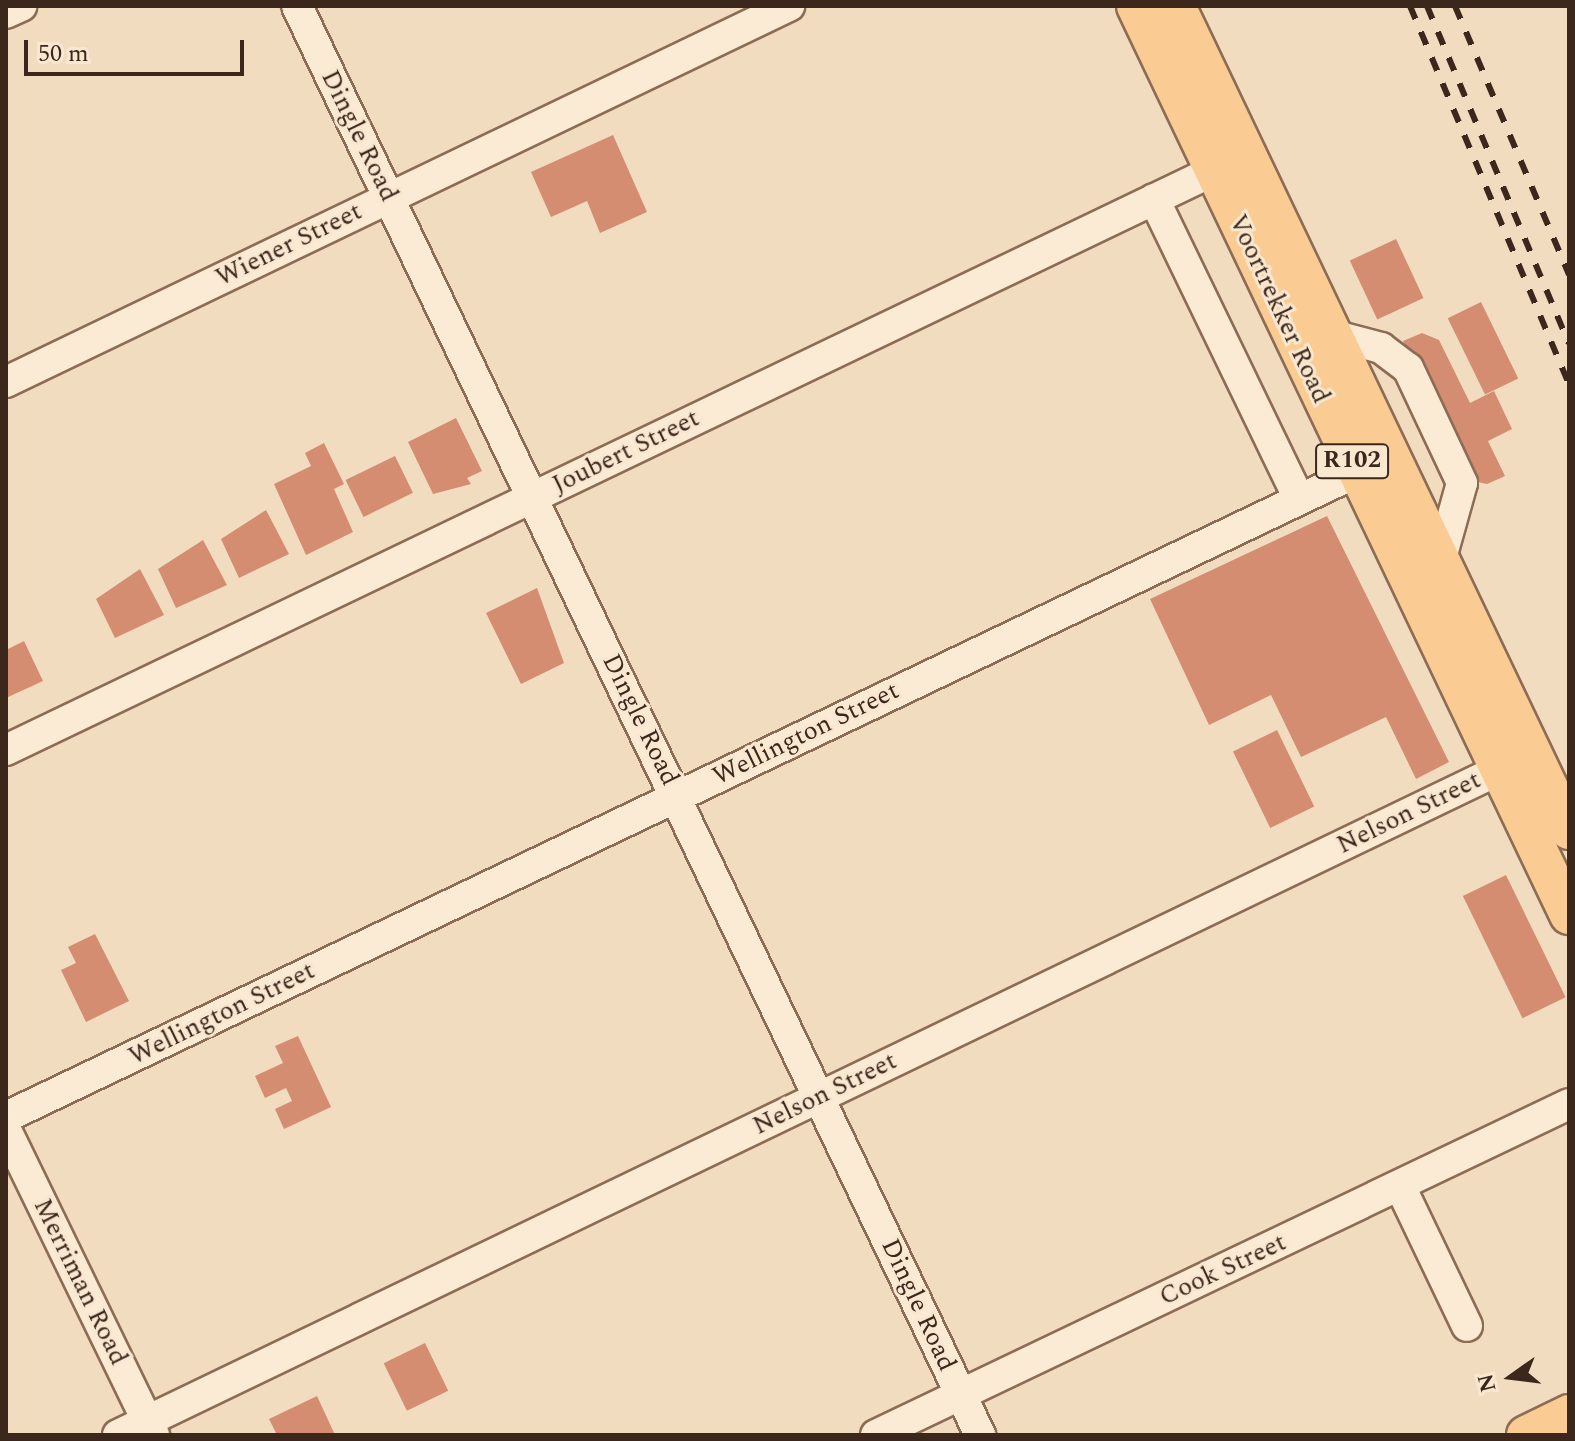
<!DOCTYPE html>
<style>
body{margin:0}
#map{position:relative;width:1575px;height:1441px;overflow:hidden;background:#f2dcbf;font-family:Spectral,serif}
div>[style]{position:absolute}
.building>*{inset:0;background:#d48d71;transform-origin:0 0}
.roads{filter:drop-shadow(2px 0 #8d6c55) drop-shadow(-2px 0 #8d6c55) drop-shadow(0 2px #8d6c55) drop-shadow(0 -2px #8d6c55)}
.minor>*{height:30px;margin:-15px;padding:0 15px;transform-origin:15px;border-radius:15px;background:#fcebd4}
.major>*{height:38px;margin:-19px;padding:0 19px;transform-origin:19px;border-radius:19px;background:#facc93}
.rail>*{height:6px;margin-top:-3px;transform-origin:0;background:repeating-linear-gradient(90deg,#3b271c 0 14px,transparent 0 28px)}
span{translate:-50% -50%;white-space:nowrap;text-align:center;line-height:1.15;-webkit-text-stroke:6px #f9e7d0;paint-order:stroke}
.shield-label span{padding:2px 6px;background:#f9e7d0;border:2px solid;border-radius:6px;-webkit-text-stroke-width:0}
.shield-label{font-size:24px;color:#3b271c;font-weight:700}
.street-label{font-size:26px;color:#3b271c}
.frame{position:absolute;inset:0;border:8px solid #3b271c;pointer-events:none}
.north{position:absolute;left:1471px;top:1337px;width:80px;height:80px;-webkit-text-stroke:6px #f9e7d0;paint-order:stroke;rotate:256deg;font-size:22px;font-weight:700;line-height:32px;text-align:center;color:#3b271c}
.north::after{content:'';display:block;margin:auto;width:28px;height:36px;background:#3b271c;clip-path:polygon(50% 0,100% 100%,50% 72%,0 100%)}
.scale{position:absolute;left:24px;top:40px;width:220px;height:36px;box-sizing:border-box;border:4px solid #3b271c;border-top:0;padding-left:10px;font-size:24px;line-height:28px;white-space:nowrap;color:#3b271c;-webkit-text-stroke:6px #f9e7d0;paint-order:stroke}
</style>
<div id="map">
<div class="building">
<div style="clip-path:polygon(613px 135px,647px 212px,600px 233px,587px 201px,551px 217px,531px 172px)"></div>
<div style="left:1396px;top:239px;width:65px;height:51px;rotate:65deg"></div>
<div style="left:1481px;top:302px;width:85px;height:37px;rotate:64deg"></div>
<div style="clip-path:polygon(1422px 333px,1439px 340px,1470px 403px,1494px 391px,1512px 429px,1488px 441px,1505px 476px,1487px 484px,1469px 480px,1403px 341px)"></div>
<div style="clip-path:polygon(456px 418px,482px 471px,467px 478px,471px 484px,433px 494px,408px 442px)"></div>
<div style="clip-path:polygon(324px 443px,344px 484px,334px 489px,353px 532px,306px 555px,274px 484px,311px 466px,305px 453px)"></div>
<div style="left:395px;top:456px;width:41px;height:55px;rotate:64deg"></div>
<div style="clip-path:polygon(266px 510px,289px 554px,239px 578px,221px 539px)"></div>
<div style="clip-path:polygon(1327px 516px,1449px 762px,1416px 779px,1386px 717px,1301px 757px,1271px 695px,1209px 725px,1150px 599px)"></div>
<div style="clip-path:polygon(203px 540px,227px 585px,176px 608px,158px 569px)"></div>
<div style="clip-path:polygon(140px 569px,164px 615px,115px 638px,96px 599px)"></div>
<div style="clip-path:polygon(537px 588px,564px 663px,521px 684px,486px 613px)"></div>
<div style="clip-path:polygon(24px 641px,43px 681px,6px 698px,6px 650px)"></div>
<div style="left:1277px;top:730px;width:85px;height:49px;rotate:64deg"></div>
<div style="left:1506px;top:875px;width:136px;height:48px;rotate:64deg"></div>
<div style="clip-path:polygon(95px 934px,129px 1001px,86px 1022px,61px 970px,76px 963px,68px 947px)"></div>
<div style="clip-path:polygon(298px 1036px,331px 1107px,284px 1129px,275px 1109px,292px 1101px,286px 1088px,265px 1098px,255px 1076px,283px 1063px,275px 1046px)"></div>
<div style="left:425px;top:1343px;width:53px;height:46px;rotate:64deg"></div>
<div style="clip-path:polygon(317px 1396px,335px 1435px,277px 1435px,269px 1419px)"></div>
</div>
<div class="roads">
<div class="minor">
<div style="left:297px;top:6px;width:1584px;rotate:64.45deg"></div>
<div style="left:6px;top:13px;width:17px;rotate:-25deg"></div>
<div style="left:1154px;top:199px;width:333px;rotate:64.2deg"></div>
<div style="left:1332px;top:335px;width:51px;rotate:14.9deg"></div>
<div style="left:1381px;top:348px;width:34px;rotate:37deg"></div>
<div style="left:1408px;top:368px;width:127px;rotate:64.8deg"></div>
<div style="left:1462px;top:483px;width:82px;rotate:105.6deg"></div>
<div style="left:6px;top:382px;width:869px;rotate:-25.65deg"></div>
<div style="left:6px;top:750px;width:1362px;rotate:-25.62deg"></div>
<div style="left:6px;top:1117px;width:1520px;rotate:-25.52deg"></div>
<div style="left:6px;top:1130px;width:339px;rotate:64.1deg"></div>
<div style="left:1400px;top:1186px;width:155px;rotate:64.4deg"></div>
<div style="left:118px;top:1435px;width:1555px;rotate:-25.72deg"></div>
<div style="left:876px;top:1435px;width:768px;rotate:-25.53deg"></div>
</div>
<div class="major">
<div style="left:1136px;top:6px;width:1007px;rotate:64.53deg"></div>
<div style="left:1176px;top:6px;width:913px;rotate:64.5deg"></div>
<div style="left:1526px;top:1435px;width:48px;rotate:-26deg"></div>
</div>
</div>
<div class="rail">
<div style="left:1410px;top:6px;width:411px;rotate:67.2deg"></div>
<div style="left:1427px;top:6px;width:366px;rotate:67.2deg"></div>
<div style="left:1455px;top:6px;width:292px;rotate:67deg"></div>
</div>
<div class="shield-label">
<span style="left:1352px;top:461px">R102</span>
</div>
<div class="street-label">
<span style="left:359px;top:136px;rotate:64deg">Dingle Road</span>
<span style="left:289px;top:245px;rotate:-26deg">Wiener Street</span>
<span style="left:1279px;top:309px;rotate:65deg">Voortrekker Road</span>
<span style="left:626px;top:452px;rotate:-26deg">Joubert Street</span>
<span style="left:640px;top:720px;rotate:64deg">Dingle Road</span>
<span style="left:806px;top:734px;rotate:-26deg">Wellington Street</span>
<span style="left:1409px;top:813px;rotate:-26deg">Nelson Street</span>
<span style="left:222px;top:1014px;rotate:-26deg">Wellington Street</span>
<span style="left:825px;top:1094px;rotate:-26deg">Nelson Street</span>
<span style="left:1223px;top:1270px;rotate:-25deg">Cook Street</span>
<span style="left:80px;top:1282px;rotate:64deg">Merriman Road</span>
<span style="left:918px;top:1305px;rotate:65deg">Dingle Road</span>
</div>
<div class="frame"></div>
<div class="north">N</div>
<div class="scale">50 m</div>
</div>
